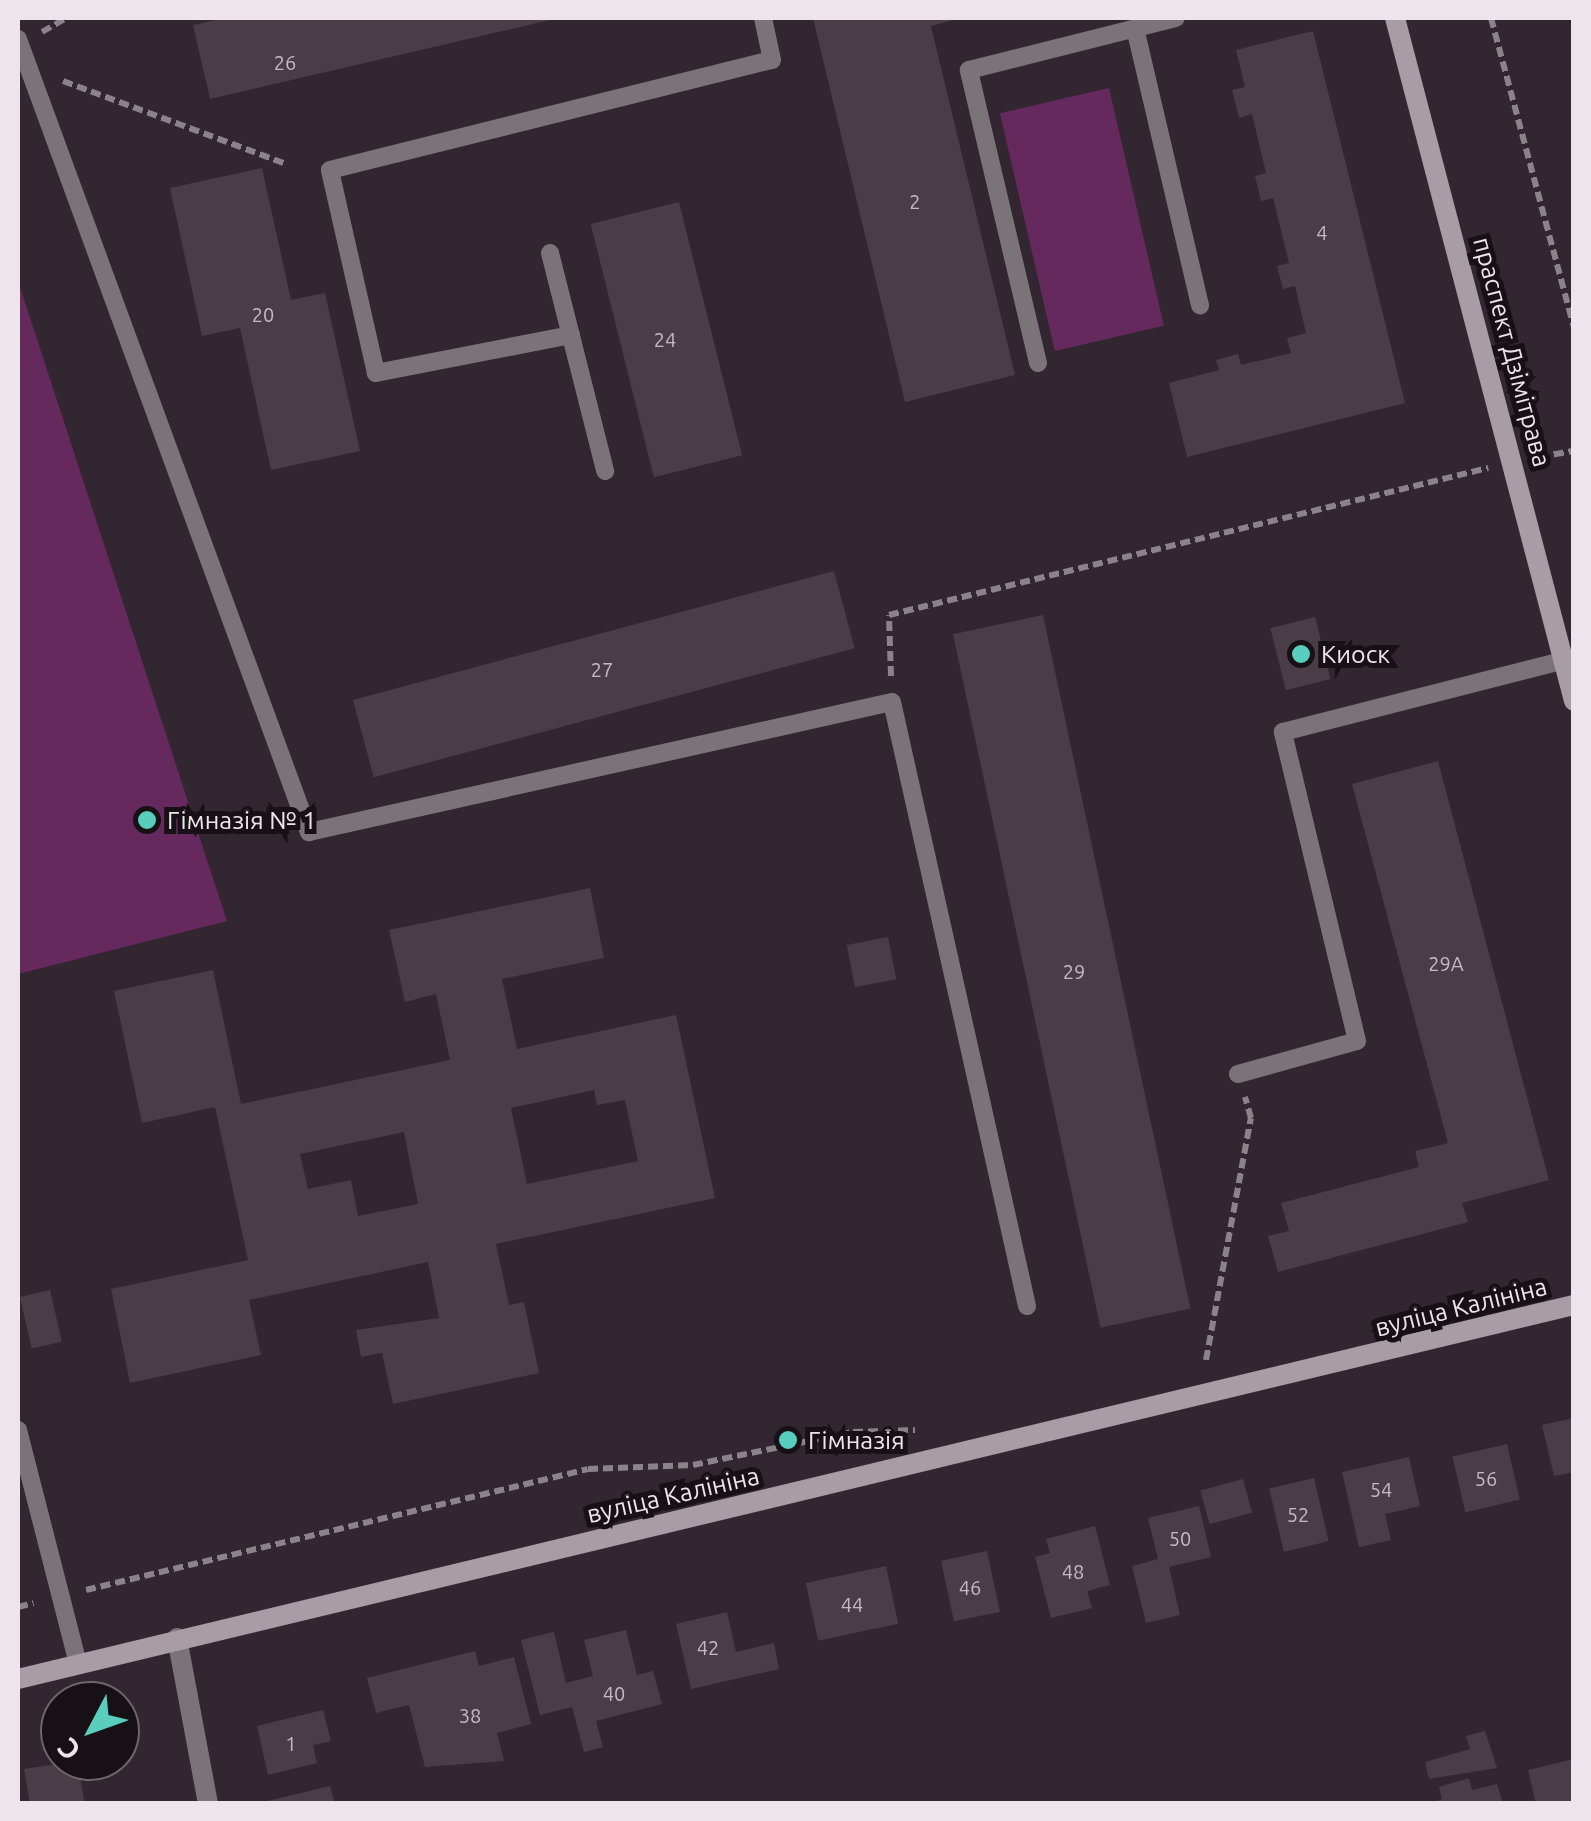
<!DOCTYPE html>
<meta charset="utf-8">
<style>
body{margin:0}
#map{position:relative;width:1591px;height:1821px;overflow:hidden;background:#322630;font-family:Ubuntu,sans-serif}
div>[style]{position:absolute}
.green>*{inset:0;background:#66295d;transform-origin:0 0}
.building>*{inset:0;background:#4a3d47;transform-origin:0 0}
.path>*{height:6px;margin-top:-3px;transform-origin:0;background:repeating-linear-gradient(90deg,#8c828a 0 10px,transparent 0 15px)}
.service>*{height:18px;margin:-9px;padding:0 9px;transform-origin:9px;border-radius:9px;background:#7a7479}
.minor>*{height:20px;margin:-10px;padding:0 10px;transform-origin:10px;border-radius:10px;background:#7a7479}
.secondary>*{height:20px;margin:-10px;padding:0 10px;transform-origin:10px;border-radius:10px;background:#a89da5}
.dots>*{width:28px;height:28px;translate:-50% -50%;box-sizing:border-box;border:5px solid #171116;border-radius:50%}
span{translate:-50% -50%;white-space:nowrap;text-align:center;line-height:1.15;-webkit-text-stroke:10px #171116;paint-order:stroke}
.number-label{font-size:20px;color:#c4bbc2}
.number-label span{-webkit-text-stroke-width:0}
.street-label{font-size:25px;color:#ede5eb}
.poi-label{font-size:25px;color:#ede5eb}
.left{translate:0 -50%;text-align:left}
.frame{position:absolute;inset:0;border:20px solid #ede5eb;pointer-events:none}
.north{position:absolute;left:40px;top:1681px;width:100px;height:100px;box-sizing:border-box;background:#171116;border:2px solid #6d666b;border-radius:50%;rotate:229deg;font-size:28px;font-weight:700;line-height:40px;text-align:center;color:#ede5eb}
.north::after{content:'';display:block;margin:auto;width:35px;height:45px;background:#59cebf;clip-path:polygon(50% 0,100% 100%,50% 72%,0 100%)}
</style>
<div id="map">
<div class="green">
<div style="left:1109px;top:88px;width:244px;height:112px;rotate:77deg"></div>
<div style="clip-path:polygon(18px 281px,227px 921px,18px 974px)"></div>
</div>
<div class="building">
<div style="clip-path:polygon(224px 18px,554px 18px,554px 19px,210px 99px,193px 25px)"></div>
<div style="clip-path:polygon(813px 18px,960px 18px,931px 26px,1015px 375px,905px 402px)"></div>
<div style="clip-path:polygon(1313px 31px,1405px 403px,1187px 457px,1169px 383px,1219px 370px,1216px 360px,1238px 354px,1241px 365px,1291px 353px,1287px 338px,1306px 333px,1295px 286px,1283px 289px,1277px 266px,1289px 263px,1273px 198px,1261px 201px,1255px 176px,1266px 173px,1252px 114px,1239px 118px,1232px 90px,1245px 87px,1236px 50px)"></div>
<div style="clip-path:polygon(262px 168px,291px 300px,325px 293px,360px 451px,271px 470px,240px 328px,202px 336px,170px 188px)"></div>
<div style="left:679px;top:202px;width:261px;height:91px;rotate:76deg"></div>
<div style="left:834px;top:571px;width:80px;height:498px;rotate:75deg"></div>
<div style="left:1043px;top:615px;width:709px;height:92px;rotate:78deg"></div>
<div style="left:1315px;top:617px;width:64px;height:46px;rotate:76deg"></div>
<div style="clip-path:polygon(1438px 761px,1549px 1180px,1462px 1203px,1468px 1222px,1278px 1272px,1268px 1236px,1289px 1231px,1281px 1203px,1419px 1167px,1415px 1151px,1448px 1143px,1352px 784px)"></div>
<div style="clip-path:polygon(evenodd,590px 888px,604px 958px,502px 979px,517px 1049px,676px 1015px,715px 1198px,496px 1244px,509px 1305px,524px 1302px,539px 1373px,393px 1404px,382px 1353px,361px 1357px,356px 1330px,439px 1318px,428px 1262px,249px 1300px,261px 1355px,130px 1383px,111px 1289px,248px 1260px,215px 1107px,142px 1123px,114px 991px,213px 970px,241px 1104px,450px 1060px,436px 994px,405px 1002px,389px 930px,590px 888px,594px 1090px,597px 1105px,625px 1100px,638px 1161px,527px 1184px,511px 1108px,594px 1090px,590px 888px,404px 1132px,418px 1204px,358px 1216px,351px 1180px,308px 1189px,300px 1154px,404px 1132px)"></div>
<div style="left:888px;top:937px;width:43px;height:42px;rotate:79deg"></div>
<div style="left:50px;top:1290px;width:53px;height:31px;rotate:77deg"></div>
<div style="clip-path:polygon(1574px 1418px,1574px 1472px,1554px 1476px,1542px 1425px)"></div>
<div style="left:1507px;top:1444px;width:57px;height:56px;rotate:77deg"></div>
<div style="clip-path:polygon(1409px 1457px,1420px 1506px,1385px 1514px,1391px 1540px,1359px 1547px,1342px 1472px)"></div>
<div style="left:1314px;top:1478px;width:65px;height:46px;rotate:77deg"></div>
<div style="left:1243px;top:1479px;width:35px;height:44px;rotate:75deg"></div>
<div style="clip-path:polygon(1199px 1506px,1211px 1557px,1169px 1567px,1180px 1615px,1146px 1623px,1132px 1566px,1158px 1559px,1148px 1518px)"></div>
<div style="clip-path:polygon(1095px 1526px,1110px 1585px,1087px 1591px,1092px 1608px,1051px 1618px,1035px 1557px,1050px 1553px,1046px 1539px)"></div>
<div style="left:987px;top:1551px;width:62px;height:47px;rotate:78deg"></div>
<div style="left:886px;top:1566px;width:59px;height:82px;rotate:78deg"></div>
<div style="clip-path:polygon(727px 1612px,736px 1652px,774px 1643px,779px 1669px,691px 1689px,676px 1624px)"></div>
<div style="clip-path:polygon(626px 1630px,637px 1675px,653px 1671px,662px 1704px,596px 1721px,603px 1747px,584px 1752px,572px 1707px,540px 1715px,521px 1640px,554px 1632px,566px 1683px,593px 1676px,584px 1640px)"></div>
<div style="clip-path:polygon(475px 1651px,479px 1666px,514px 1657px,531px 1724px,497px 1733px,504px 1761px,425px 1767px,409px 1705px,376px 1713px,367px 1678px)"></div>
<div style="clip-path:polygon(323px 1710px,331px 1741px,313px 1745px,317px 1763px,268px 1775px,257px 1726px)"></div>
<div style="clip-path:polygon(1485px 1731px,1497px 1768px,1429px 1779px,1425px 1762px,1470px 1749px,1466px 1736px)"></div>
<div style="clip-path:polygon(1574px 1759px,1574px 1804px,1536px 1804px,1528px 1770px)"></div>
<div style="clip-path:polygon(77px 1761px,85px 1804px,30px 1804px,24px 1769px)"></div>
<div style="clip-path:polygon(1469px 1778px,1472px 1790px,1497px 1784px,1503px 1804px,1430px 1804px,1442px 1799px,1439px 1787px)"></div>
<div style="clip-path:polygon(330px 1786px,335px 1804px,263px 1804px,263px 1802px)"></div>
</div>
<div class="path">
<div style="left:1491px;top:18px;width:320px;rotate:75deg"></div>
<div style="left:42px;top:32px;width:28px;rotate:-30deg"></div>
<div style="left:63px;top:81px;width:238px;rotate:20.4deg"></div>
<div style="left:1539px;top:457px;width:36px;rotate:-10deg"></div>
<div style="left:891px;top:676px;width:61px;rotate:-91.9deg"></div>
<div style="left:889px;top:615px;width:617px;rotate:-13.79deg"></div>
<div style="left:1206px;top:1360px;width:246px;rotate:-79.5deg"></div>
<div style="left:1251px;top:1118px;width:22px;rotate:-106deg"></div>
<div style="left:86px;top:1590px;width:516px;rotate:-13.55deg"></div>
<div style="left:588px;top:1469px;width:105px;rotate:-2.2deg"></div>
<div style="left:693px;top:1465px;width:163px;rotate:-11.7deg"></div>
<div style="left:853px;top:1432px;width:62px;rotate:-1.8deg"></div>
<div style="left:18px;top:1607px;width:16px;rotate:-14deg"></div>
</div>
<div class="service">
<div style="left:1135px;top:28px;width:285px;rotate:76.8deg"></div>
<div style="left:18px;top:39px;width:845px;rotate:69.85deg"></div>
<div style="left:309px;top:832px;width:597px;rotate:-12.57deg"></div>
<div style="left:892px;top:702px;width:619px;rotate:77.4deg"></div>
<div style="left:550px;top:253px;width:225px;rotate:75.8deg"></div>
<div style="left:571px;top:335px;width:199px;rotate:169deg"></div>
<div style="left:376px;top:373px;width:208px;rotate:-102.8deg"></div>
<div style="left:330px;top:170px;width:455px;rotate:-14deg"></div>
<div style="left:772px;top:60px;width:43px;rotate:-102.1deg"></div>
<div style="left:1038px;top:363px;width:301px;rotate:-103.3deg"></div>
<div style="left:969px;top:70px;width:213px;rotate:-14.1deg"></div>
<div style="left:1238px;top:1074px;width:123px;rotate:-15.5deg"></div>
<div style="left:1357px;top:1041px;width:318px;rotate:-103.5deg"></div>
<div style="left:1283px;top:732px;width:288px;rotate:-14.3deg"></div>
<div style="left:18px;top:1430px;width:242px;rotate:75.6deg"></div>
</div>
<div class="minor">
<div style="left:177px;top:1638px;width:169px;rotate:79.4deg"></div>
</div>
<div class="secondary">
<div style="left:1395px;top:18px;width:706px;rotate:75.31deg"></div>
<div style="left:18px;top:1679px;width:1600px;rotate:-13.52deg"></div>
</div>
<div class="dots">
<div style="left:1301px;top:654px;background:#59cebf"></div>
<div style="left:147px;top:820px;background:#59cebf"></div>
<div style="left:788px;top:1440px;background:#59cebf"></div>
</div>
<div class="number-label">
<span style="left:285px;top:62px">26</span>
<span style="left:915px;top:201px">2</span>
<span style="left:1322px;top:232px">4</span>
<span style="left:263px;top:314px">20</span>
<span style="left:665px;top:339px">24</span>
<span style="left:602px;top:669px">27</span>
<span style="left:1446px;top:963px">29А</span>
<span style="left:1074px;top:971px">29</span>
<span style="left:1486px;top:1478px">56</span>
<span style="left:1381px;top:1489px">54</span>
<span style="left:1298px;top:1514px">52</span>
<span style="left:1180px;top:1538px">50</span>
<span style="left:1073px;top:1571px">48</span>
<span style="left:970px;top:1587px">46</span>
<span style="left:852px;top:1604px">44</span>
<span style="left:708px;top:1647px">42</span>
<span style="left:614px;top:1693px">40</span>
<span style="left:470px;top:1715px">38</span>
<span style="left:291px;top:1743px">1</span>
</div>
<div class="street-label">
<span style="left:1512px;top:352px;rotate:75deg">праспект Дзімітрава</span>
<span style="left:1461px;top:1307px;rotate:-14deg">вуліца Калініна</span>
<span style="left:673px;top:1495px;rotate:-13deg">вуліца Калініна</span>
</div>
<div class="poi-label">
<span class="left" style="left:1321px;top:654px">Киоск</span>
<span class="left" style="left:167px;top:820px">Гімназія № 1</span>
<span class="left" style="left:808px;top:1440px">Гімназія</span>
</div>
<div class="frame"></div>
<div class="north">С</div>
</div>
